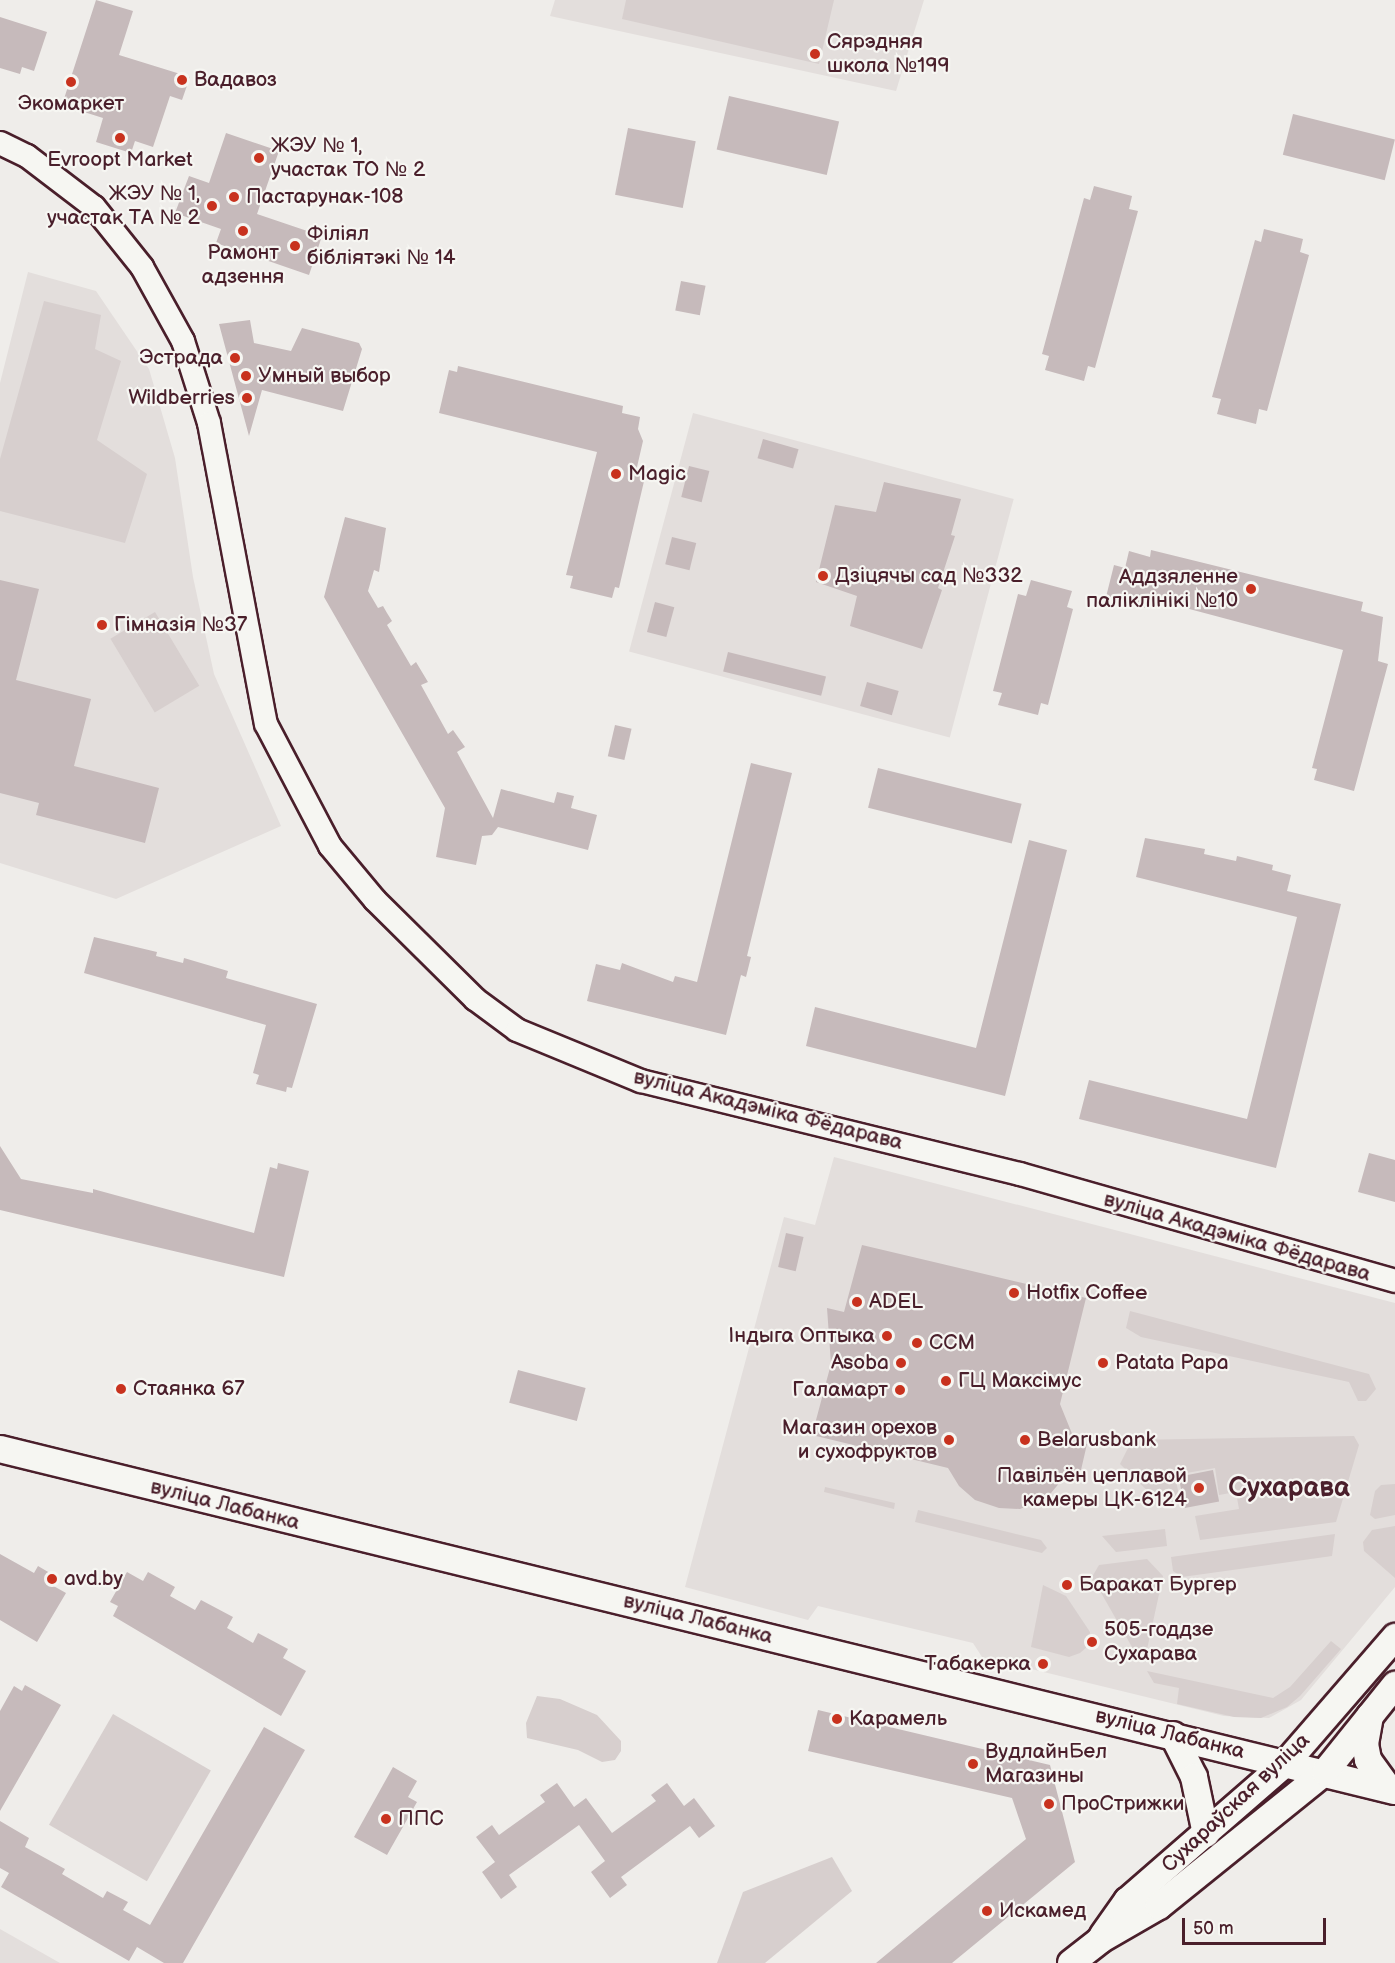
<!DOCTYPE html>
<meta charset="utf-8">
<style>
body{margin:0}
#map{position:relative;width:1395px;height:1963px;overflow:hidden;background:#efedea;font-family:"Balsamiq Sans",sans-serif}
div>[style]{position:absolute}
.built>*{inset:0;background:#e3dedc;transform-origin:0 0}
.green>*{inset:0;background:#d7cfce;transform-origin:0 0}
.building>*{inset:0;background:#c6babb;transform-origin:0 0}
.roads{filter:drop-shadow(2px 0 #4a1f2b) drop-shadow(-2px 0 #4a1f2b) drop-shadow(0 2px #4a1f2b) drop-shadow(0 -2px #4a1f2b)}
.tertiary>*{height:22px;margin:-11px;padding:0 11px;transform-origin:11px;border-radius:11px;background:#f6f6f2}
.secondary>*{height:26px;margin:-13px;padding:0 13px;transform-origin:13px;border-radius:13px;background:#f6f6f2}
.dots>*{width:16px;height:16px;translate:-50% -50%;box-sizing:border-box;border:3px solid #f6f6f2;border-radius:50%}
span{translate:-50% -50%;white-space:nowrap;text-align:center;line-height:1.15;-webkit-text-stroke:4.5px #f6f6f2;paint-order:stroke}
.poi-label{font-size:21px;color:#4a1f2b}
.left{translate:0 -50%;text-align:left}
.right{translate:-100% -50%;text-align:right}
.street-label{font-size:21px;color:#4a1f2b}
.district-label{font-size:27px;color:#4a1f2b;font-weight:700}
.scale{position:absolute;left:1182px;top:1918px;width:144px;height:27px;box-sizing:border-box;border:3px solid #4a1f2b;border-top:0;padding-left:8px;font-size:18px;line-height:21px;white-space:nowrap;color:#4a1f2b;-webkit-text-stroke:4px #f6f6f2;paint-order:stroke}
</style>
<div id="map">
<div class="built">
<div style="clip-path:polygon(555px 0,924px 0,896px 91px,550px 16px)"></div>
<div style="clip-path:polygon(28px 272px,96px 291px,149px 369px,175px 458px,193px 577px,214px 674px,281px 826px,116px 899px,0 863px,0 383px)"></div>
<div style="left:693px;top:413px;width:332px;height:247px;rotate:15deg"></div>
<div style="clip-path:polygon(834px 1157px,1395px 1303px,1395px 1587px,1301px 1700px,1269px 1718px,1224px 1716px,982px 1657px,973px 1643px,818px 1606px,808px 1620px,685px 1587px,784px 1217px,815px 1225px)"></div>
<div style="clip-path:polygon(0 1929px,60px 1963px,0 1963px)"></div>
</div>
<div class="green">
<div style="clip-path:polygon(626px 0,834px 0,819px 64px,622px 19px)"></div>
<div style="clip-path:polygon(44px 301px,101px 315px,95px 349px,121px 361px,97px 440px,147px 474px,125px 543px,0 511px,0 459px)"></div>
<div style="left:155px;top:612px;width:86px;height:52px;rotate:59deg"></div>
<div style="clip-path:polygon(1130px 1311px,1369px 1374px,1376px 1389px,1366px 1401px,1358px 1401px,1349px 1382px,1141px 1337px,1126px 1328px)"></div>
<div style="clip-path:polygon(1354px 1436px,1359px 1445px,1336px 1522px,1200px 1540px,1195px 1516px,1239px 1509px,1236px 1492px,1219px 1495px,1215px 1468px,1175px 1475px,1180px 1501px,1161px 1504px,1120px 1464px,1132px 1440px)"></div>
<div style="clip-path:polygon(1395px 1484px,1395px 1515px,1375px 1519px,1370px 1515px,1375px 1491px,1381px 1485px)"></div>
<div style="clip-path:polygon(825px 1487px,895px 1503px,894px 1509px,824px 1492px)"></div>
<div style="clip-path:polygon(918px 1510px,1041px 1540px,1047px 1548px,1042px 1553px,915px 1522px)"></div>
<div style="clip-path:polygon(1395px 1526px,1395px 1578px,1364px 1551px,1363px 1542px,1372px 1530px)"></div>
<div style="clip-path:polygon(1165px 1529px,1167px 1546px,1116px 1552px,1102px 1536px)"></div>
<div style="clip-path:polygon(1335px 1534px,1332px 1556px,1182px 1577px,1173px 1571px,1171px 1557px)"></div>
<div style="clip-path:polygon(1147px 1559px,1163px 1576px,1146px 1654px,1140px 1661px,1092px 1577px,1099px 1565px)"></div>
<div style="clip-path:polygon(1043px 1585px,1066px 1596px,1090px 1632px,1088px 1646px,1080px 1653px,1069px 1657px,1031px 1647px)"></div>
<div style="clip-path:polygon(1331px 1641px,1341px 1649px,1300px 1696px,1287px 1707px,1261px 1718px,1234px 1717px,1177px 1704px,1179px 1688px,1154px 1683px,1147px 1671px,1273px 1698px,1290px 1687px)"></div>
<div style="clip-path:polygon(537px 1696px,560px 1699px,597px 1715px,621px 1741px,621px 1751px,615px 1760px,602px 1762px,578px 1750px,527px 1738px,526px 1723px)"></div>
<div style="left:113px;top:1714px;width:113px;height:128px;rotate:30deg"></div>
<div style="clip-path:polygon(832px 1857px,852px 1891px,765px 1963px,717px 1963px,743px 1892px)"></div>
</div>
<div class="building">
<div style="clip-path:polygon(96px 0,133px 11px,119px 55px,190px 77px,182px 100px,170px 96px,153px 147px,135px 141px,131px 153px,96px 142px,103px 118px,62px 105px)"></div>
<div style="clip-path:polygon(0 17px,47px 32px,34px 71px,22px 67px,20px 74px,0 68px)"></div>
<div style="left:729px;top:96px;width:113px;height:55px;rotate:13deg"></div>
<div style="left:1293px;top:114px;width:105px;height:42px;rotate:14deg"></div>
<div style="left:628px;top:128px;width:69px;height:68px;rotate:11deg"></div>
<div style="clip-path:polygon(226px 133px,279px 151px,257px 214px,322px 236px,309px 275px,216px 243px,221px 229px,175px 213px,189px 176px,209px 183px)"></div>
<div style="clip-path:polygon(1094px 186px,1132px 196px,1129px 209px,1138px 211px,1095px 368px,1088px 366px,1084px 381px,1045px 370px,1049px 356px,1042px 354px,1084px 198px,1090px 200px)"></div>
<div style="clip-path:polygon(1264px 229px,1303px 239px,1300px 252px,1309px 255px,1267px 411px,1259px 409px,1256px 424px,1217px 414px,1221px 399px,1212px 397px,1255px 240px,1261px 242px)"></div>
<div style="left:681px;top:281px;width:25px;height:30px;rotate:11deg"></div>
<div style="clip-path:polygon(250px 320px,254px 343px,291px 351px,302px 328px,359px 343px,362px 349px,343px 411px,262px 390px,249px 436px,219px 324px)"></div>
<div style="clip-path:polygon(458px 366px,623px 406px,622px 413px,640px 417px,638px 429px,643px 441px,637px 467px,638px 475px,645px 477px,619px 588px,615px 587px,612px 598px,570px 588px,573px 576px,566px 575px,597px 452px,439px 413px,449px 370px,457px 372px)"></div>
<div style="left:763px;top:439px;width:37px;height:20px;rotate:16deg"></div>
<div style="left:689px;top:466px;width:21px;height:32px;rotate:14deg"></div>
<div style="clip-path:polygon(884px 482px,961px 499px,951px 535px,955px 536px,938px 588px,942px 590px,922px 649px,850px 626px,857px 596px,816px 582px,835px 505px,876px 512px)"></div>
<div style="clip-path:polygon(345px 517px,386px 528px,379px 572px,374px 570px,368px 591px,378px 608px,383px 606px,387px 613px,392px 621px,387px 625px,411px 666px,416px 662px,428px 682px,421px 685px,448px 734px,453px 730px,465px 747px,457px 752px,493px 818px,501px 789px,554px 803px,557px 792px,574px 796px,571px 808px,597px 815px,588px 850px,498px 827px,492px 835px,482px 836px,476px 865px,436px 857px,445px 808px,324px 597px)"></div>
<div style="left:672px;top:537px;width:25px;height:28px;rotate:14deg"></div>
<div style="clip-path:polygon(1151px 550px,1363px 602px,1361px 611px,1383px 617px,1378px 661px,1388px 664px,1354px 791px,1314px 780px,1317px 769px,1312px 768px,1343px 650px,1148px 598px,1146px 608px,1106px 597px,1114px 565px,1125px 568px,1129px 551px,1150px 557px)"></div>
<div style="clip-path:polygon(0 580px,39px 589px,16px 680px,91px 699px,74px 766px,159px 788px,145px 843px,36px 815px,39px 803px,0 793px)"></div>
<div style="clip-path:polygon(1031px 580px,1072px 591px,1067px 607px,1073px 609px,1048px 705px,1041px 703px,1038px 715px,998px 705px,1002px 693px,993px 691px,1018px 594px,1026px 596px)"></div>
<div style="left:655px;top:602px;width:20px;height:31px;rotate:15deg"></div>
<div style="left:728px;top:652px;width:101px;height:20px;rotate:14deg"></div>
<div style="left:867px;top:682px;width:33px;height:25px;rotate:16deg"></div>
<div style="left:615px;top:725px;width:17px;height:32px;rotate:13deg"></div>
<div style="clip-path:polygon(751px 763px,792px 773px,747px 956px,751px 957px,746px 977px,741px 975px,726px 1035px,587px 1001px,596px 964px,620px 970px,622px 963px,673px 982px,675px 976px,697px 982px)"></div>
<div style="left:878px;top:768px;width:148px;height:41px;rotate:14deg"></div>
<div style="clip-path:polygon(1145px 838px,1205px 849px,1204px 854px,1236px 861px,1237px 856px,1273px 865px,1272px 870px,1291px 875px,1287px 891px,1341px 904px,1276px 1168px,1079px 1119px,1089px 1080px,1247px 1119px,1297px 917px,1136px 877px)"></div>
<div style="clip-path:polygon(1029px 840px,1067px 850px,1005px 1096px,806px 1046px,815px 1007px,976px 1048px)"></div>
<div style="clip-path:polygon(94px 937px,157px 952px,156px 956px,183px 963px,184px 958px,228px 971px,226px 978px,317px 1004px,292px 1088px,287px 1087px,286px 1092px,256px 1084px,259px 1075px,253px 1073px,266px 1025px,84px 973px)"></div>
<div style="clip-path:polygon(0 1146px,21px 1179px,93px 1193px,93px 1189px,254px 1233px,270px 1167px,277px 1169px,278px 1163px,309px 1171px,284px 1277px,0 1210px)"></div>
<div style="clip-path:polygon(1369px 1153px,1395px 1160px,1395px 1202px,1358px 1192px)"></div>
<div style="left:786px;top:1233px;width:18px;height:35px;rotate:13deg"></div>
<div style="clip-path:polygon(862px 1245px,1086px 1298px,1060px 1404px,1075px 1441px,1087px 1444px,1081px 1470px,1066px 1475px,1046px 1499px,1020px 1509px,999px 1508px,975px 1500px,959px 1486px,948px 1468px,812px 1435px,831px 1364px,827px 1308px,844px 1312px)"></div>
<div style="left:518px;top:1370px;width:70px;height:34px;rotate:15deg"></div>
<div style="left:1213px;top:1470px;width:32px;height:35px;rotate:79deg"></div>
<div style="clip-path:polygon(0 1554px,34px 1573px,38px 1566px,55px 1576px,50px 1584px,66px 1593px,37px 1642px,0 1620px)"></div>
<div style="clip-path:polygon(127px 1572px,143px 1581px,148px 1572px,175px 1587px,170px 1596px,195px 1610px,201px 1600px,233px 1617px,227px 1628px,253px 1643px,258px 1633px,288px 1649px,283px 1658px,306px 1671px,281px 1716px,113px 1616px,118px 1606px,110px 1602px)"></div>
<div style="clip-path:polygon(25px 1685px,61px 1705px,0 1811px,0 1711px,14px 1686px,22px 1691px)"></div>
<div style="clip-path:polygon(818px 1710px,1050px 1765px,1075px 1862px,952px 1963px,876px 1963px,1026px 1839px,1012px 1798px,808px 1751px)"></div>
<div style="clip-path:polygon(264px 1727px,305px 1750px,183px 1963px,164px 1963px,137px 1947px,129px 1961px,1px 1887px,9px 1873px,0 1868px,0 1821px,29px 1838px,25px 1847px,65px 1869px,62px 1874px,103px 1898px,107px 1891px,128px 1902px,123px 1910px,150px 1925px)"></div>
<div style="clip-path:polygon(393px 1767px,417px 1781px,408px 1797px,417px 1802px,387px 1855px,354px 1837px)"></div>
<div style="clip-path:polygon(557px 1783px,574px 1807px,586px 1798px,612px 1833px,656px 1801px,651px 1795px,667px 1783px,684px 1806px,694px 1798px,715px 1826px,699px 1838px,690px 1826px,621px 1877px,627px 1885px,610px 1898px,591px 1872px,605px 1861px,579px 1825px,509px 1875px,517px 1887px,501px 1899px,482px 1872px,495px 1862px,476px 1837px,492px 1825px,499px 1835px,545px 1802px,540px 1795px)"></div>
</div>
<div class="roads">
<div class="tertiary">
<div style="left:0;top:143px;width:30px;rotate:26deg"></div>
<div style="left:27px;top:156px;width:84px;rotate:37.3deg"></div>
<div style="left:94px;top:207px;width:77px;rotate:51.3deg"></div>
<div style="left:142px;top:267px;width:85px;rotate:61deg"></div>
<div style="left:183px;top:341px;width:86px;rotate:72.4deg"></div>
<div style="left:209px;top:423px;width:306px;rotate:79.3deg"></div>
<div style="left:266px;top:724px;width:138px;rotate:62.3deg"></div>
<div style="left:330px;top:846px;width:70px;rotate:50.2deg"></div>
<div style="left:375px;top:900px;width:141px;rotate:44.7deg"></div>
<div style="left:475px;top:999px;width:52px;rotate:36.4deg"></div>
<div style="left:517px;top:1030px;width:134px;rotate:22.4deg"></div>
<div style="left:641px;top:1081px;width:390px;rotate:13.8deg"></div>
<div style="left:1020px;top:1174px;width:390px;rotate:15.9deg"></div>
</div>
<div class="secondary">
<div style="left:0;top:1449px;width:1436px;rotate:13.78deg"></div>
<div style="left:1370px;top:1716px;width:28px;rotate:100deg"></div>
<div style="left:1365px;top:1744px;width:16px;rotate:79deg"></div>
<div style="left:1368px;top:1760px;width:36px;rotate:54deg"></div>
<div style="left:1173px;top:1735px;width:47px;rotate:63.4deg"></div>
<div style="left:1194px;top:1777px;width:58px;rotate:78.1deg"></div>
<div style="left:1103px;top:1935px;width:42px;rotate:-54.8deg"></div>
<div style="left:1127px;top:1901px;width:211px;rotate:-41deg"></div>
<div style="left:1286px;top:1763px;width:167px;rotate:-49.1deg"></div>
<div style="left:1071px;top:1963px;width:37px;rotate:-38deg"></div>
<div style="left:1100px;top:1940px;width:68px;rotate:-30deg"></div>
<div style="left:1159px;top:1906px;width:213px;rotate:-38.9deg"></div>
<div style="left:1325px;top:1772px;width:112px;rotate:-51.2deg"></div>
</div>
</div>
<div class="dots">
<div style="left:815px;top:54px;background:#c8321e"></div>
<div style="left:182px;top:80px;background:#c8321e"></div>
<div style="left:71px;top:82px;background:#c8321e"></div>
<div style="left:120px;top:138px;background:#c8321e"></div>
<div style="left:259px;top:158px;background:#c8321e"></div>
<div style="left:234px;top:197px;background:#c8321e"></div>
<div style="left:212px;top:206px;background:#c8321e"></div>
<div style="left:243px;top:231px;background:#c8321e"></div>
<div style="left:295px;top:246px;background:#c8321e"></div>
<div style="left:235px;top:358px;background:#c8321e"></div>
<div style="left:246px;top:376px;background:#c8321e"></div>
<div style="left:247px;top:398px;background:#c8321e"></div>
<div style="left:616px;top:474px;background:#c8321e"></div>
<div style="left:823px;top:576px;background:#c8321e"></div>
<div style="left:1251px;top:589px;background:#c8321e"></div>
<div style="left:102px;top:625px;background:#c8321e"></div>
<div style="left:1014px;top:1293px;background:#c8321e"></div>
<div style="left:857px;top:1302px;background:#c8321e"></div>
<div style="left:887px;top:1336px;background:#c8321e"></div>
<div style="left:917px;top:1343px;background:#c8321e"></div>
<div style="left:901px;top:1363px;background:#c8321e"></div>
<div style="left:1103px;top:1363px;background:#c8321e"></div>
<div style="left:946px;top:1381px;background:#c8321e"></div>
<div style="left:121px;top:1389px;background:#c8321e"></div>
<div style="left:900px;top:1390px;background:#c8321e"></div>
<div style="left:949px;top:1440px;background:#c8321e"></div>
<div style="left:1025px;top:1440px;background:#c8321e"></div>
<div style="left:1199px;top:1488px;background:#c8321e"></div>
<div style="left:52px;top:1579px;background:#c8321e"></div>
<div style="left:1067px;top:1585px;background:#c8321e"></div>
<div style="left:1092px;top:1642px;background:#c8321e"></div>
<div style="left:1043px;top:1664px;background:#c8321e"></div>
<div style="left:837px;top:1719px;background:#c8321e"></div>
<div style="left:973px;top:1764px;background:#c8321e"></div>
<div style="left:1049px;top:1804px;background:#c8321e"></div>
<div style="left:386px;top:1819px;background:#c8321e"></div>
<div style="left:987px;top:1911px;background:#c8321e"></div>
</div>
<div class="poi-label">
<span class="left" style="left:827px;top:54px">Сярэдняя<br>школа №199</span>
<span class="left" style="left:194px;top:80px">Вадавоз</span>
<span style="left:71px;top:104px">Экомаркет</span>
<span class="left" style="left:271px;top:158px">ЖЭУ № 1,<br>участак ТО № 2</span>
<span style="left:120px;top:160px">Evroopt Market</span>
<span class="right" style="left:200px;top:206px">ЖЭУ № 1,<br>участак ТА № 2</span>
<span class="left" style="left:246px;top:197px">Пастарунак-108</span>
<span class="left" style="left:307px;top:246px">Філіял<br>бібліятэкі № 14</span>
<span style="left:243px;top:265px">Рамонт<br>адзення</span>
<span class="right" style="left:223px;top:358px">Эстрада</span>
<span class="left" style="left:258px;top:376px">Умный выбор</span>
<span class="right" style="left:235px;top:398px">Wildberries</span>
<span class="left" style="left:628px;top:474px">Magic</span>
<span class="left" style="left:835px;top:576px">Дзіцячы сад №332</span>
<span class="right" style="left:1238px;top:589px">Аддзяленне<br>паліклінікі №10</span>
<span class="left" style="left:114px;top:625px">Гімназія №37</span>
<span class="left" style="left:1026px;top:1293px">Hotfix Coffee</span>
<span class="left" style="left:869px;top:1302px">ADEL</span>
<span class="right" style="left:875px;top:1336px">Індыга Оптыка</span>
<span class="left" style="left:929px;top:1343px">ССМ</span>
<span class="right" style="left:889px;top:1363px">Asoba</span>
<span class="left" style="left:1115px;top:1363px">Patata Papa</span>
<span class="left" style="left:958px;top:1381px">ГЦ Максімус</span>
<span class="left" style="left:133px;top:1389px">Стаянка 67</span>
<span class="right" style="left:888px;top:1390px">Галамарт</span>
<span class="right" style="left:937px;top:1440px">Магазин орехов<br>и сухофруктов</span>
<span class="left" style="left:1037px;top:1440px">Belarusbank</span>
<span class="right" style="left:1187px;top:1488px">Павільён цеплавой<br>камеры ЦК-6124</span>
<span class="left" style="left:64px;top:1579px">avd.by</span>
<span class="left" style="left:1079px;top:1585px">Баракат Бургер</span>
<span class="left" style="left:1104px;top:1642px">505-годдзе<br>Сухарава</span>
<span class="right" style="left:1031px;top:1664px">Табакерка</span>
<span class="left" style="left:849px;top:1719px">Карамель</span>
<span class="left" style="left:985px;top:1764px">ВудлайнБел<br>Магазины</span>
<span class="left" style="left:1061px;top:1804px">ПроСтрижки</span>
<span class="left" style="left:398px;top:1819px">ППС</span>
<span class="left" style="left:999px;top:1911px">Искамед</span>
</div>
<div class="street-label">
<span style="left:768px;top:1110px;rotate:14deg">вуліца Акадэміка Фёдарава</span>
<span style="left:1237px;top:1237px;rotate:16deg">вуліца Акадэміка Фёдарава</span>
<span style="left:225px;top:1505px;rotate:14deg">вуліца Лабанка</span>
<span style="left:698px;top:1619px;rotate:14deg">вуліца Лабанка</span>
<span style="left:1170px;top:1734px;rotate:14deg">вуліца Лабанка</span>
<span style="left:1236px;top:1803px;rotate:-43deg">Сухараўская вуліца</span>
</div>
<div class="district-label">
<span style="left:1289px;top:1489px">Сухарава</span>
</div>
<div class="scale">50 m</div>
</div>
